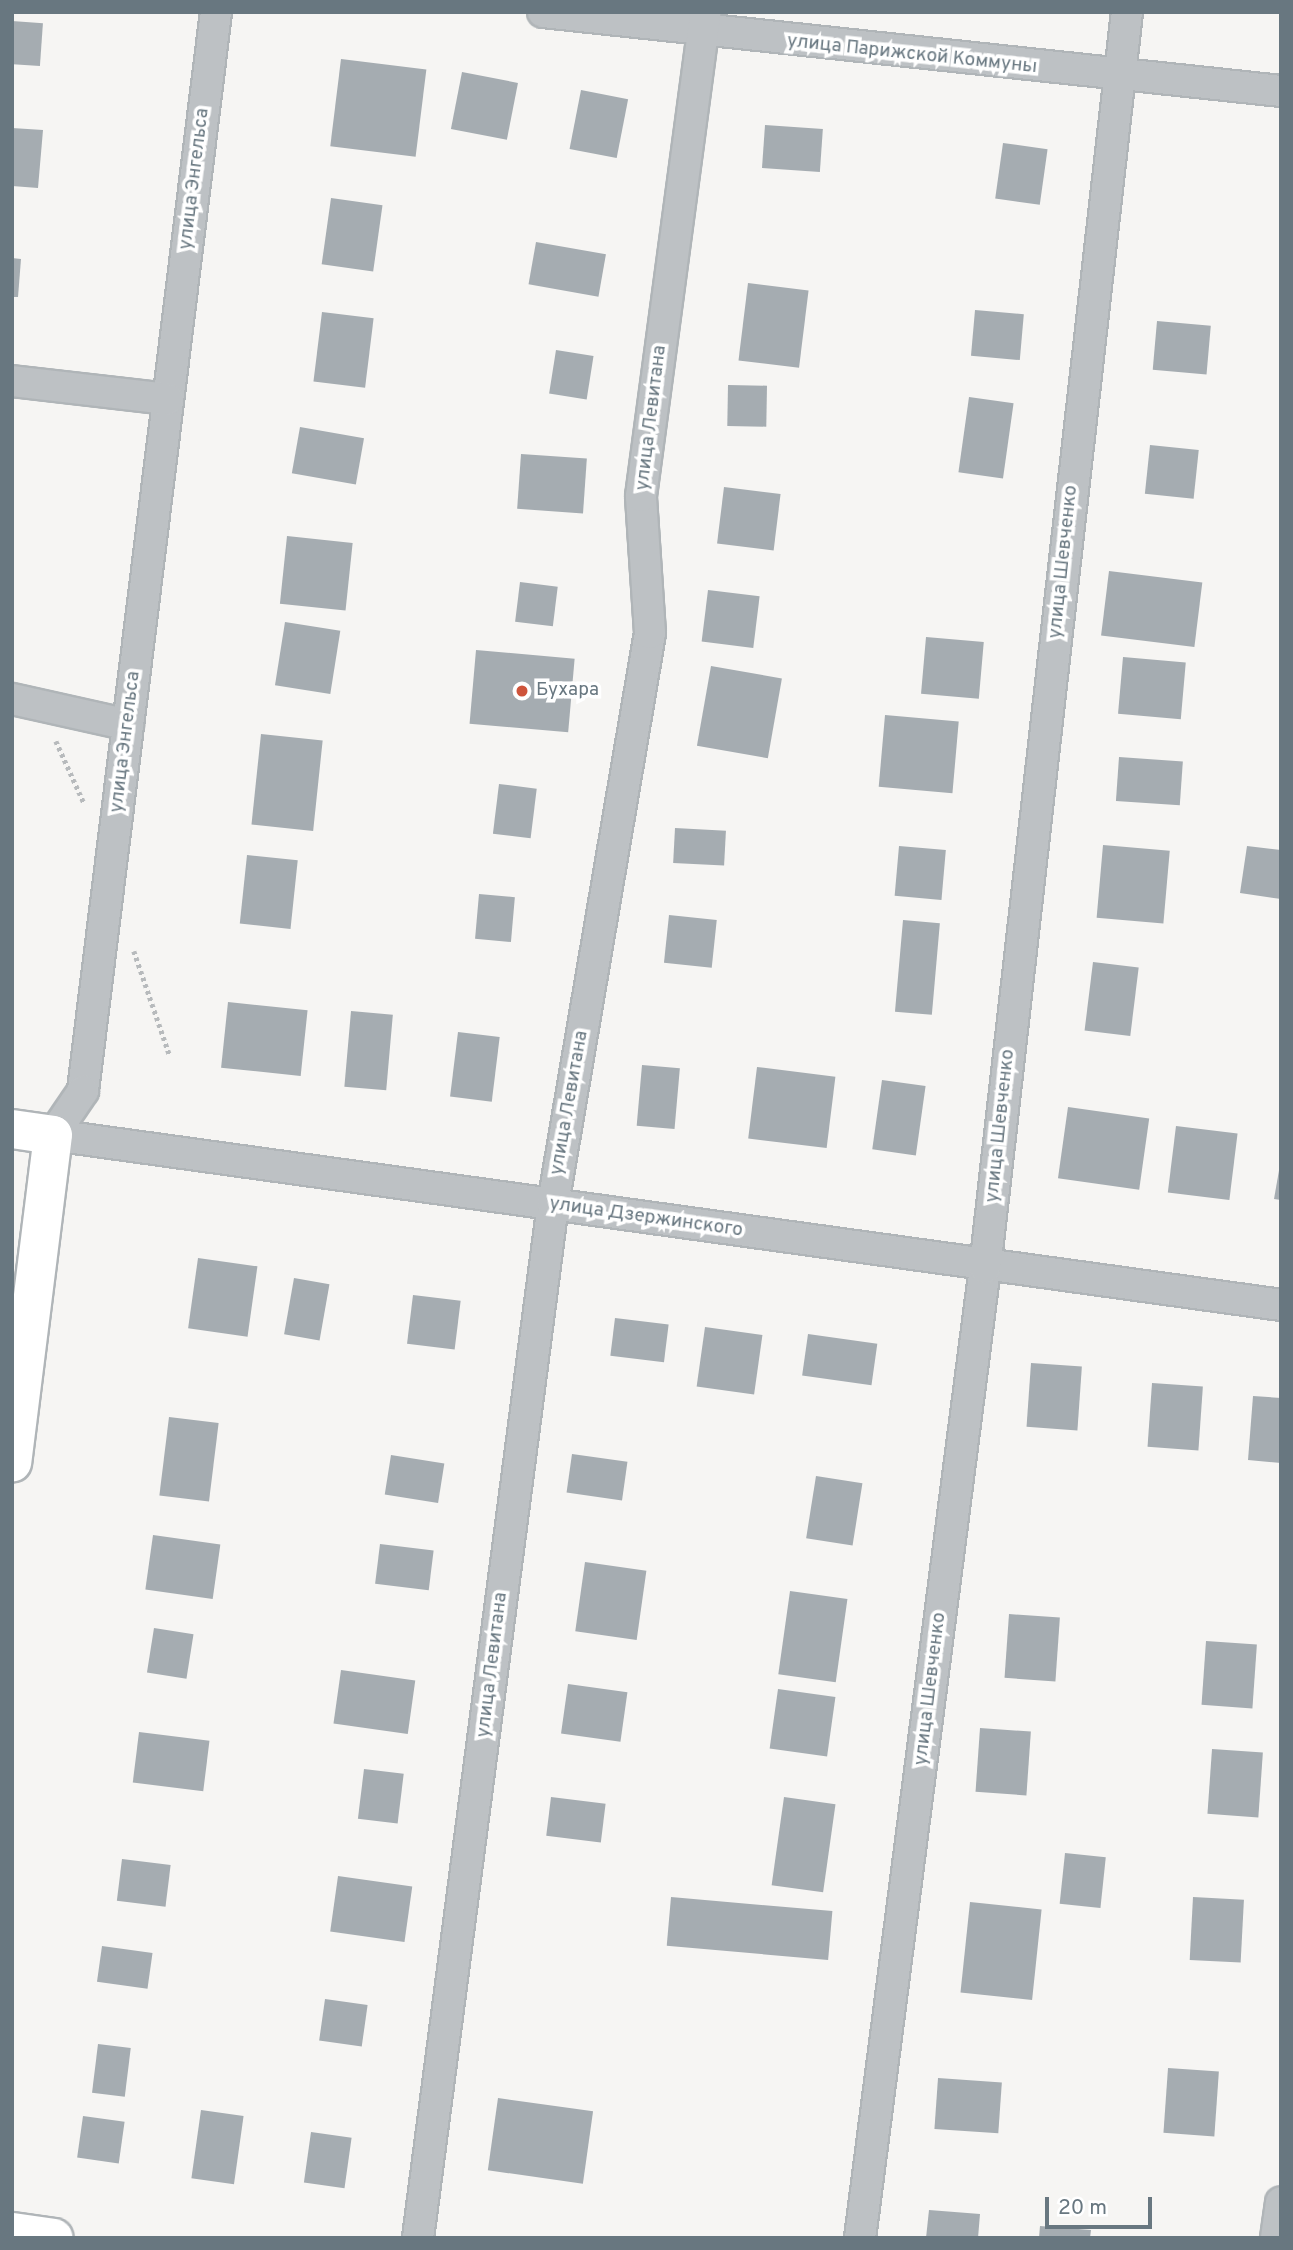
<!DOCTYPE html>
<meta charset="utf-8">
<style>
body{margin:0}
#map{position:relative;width:1293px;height:2250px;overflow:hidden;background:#f6f5f3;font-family:Overpass,sans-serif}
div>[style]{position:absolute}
.building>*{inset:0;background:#a5acb1;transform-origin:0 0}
.path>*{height:4.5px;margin-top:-2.25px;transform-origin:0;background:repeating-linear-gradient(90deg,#b7babc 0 3.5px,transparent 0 7px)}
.roads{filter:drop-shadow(2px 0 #b0b5b8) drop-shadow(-2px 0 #b0b5b8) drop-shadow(0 2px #b0b5b8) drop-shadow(0 -2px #b0b5b8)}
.street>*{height:30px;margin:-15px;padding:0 15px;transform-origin:15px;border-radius:15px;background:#bdc1c4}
.secondary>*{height:38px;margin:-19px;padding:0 19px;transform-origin:19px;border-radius:19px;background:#fff}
.dots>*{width:19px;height:19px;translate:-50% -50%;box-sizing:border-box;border:4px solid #fff;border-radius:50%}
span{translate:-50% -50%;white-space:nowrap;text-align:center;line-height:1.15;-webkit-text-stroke:7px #fff;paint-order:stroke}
.street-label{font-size:19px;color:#687780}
.poi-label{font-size:19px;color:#687780}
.left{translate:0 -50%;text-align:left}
.frame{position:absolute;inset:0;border:14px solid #687780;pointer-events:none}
.scale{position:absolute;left:1045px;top:2197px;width:107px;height:32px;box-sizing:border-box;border:4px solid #687780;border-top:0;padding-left:9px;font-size:21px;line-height:24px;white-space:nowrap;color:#687780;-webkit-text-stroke:5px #fff;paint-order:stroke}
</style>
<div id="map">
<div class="building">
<div style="left:12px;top:21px;width:31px;height:43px;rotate:4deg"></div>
<div style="left:341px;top:59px;width:86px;height:88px;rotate:7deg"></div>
<div style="left:462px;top:72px;width:57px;height:58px;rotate:11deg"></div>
<div style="left:581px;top:90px;width:48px;height:60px;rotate:11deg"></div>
<div style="left:765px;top:125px;width:58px;height:43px;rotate:4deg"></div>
<div style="clip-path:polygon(12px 128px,43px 130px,38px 188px,12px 186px)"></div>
<div style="left:1003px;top:143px;width:45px;height:56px;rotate:8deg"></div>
<div style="left:331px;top:198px;width:52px;height:67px;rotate:8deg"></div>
<div style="left:536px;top:242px;width:71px;height:43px;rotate:10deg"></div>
<div style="clip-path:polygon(12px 258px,21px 259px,18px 297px,12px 297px)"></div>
<div style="left:748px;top:283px;width:61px;height:78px;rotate:7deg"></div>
<div style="left:975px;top:310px;width:49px;height:46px;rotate:5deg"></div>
<div style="left:322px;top:312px;width:52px;height:70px;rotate:7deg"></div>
<div style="left:1157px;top:321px;width:54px;height:49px;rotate:5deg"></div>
<div style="left:556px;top:350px;width:38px;height:44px;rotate:9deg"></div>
<div style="left:728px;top:385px;width:39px;height:41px;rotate:1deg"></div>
<div style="left:969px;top:397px;width:45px;height:76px;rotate:8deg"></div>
<div style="left:300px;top:427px;width:65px;height:47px;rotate:10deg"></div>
<div style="left:1150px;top:445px;width:49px;height:49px;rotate:6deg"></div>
<div style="left:521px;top:454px;width:66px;height:55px;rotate:4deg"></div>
<div style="left:724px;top:487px;width:57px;height:57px;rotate:7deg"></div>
<div style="left:287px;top:536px;width:66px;height:68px;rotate:6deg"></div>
<div style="left:1109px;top:571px;width:94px;height:65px;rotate:7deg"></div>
<div style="left:520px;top:582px;width:38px;height:40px;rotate:7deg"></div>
<div style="left:708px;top:590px;width:52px;height:52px;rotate:7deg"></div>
<div style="left:285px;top:622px;width:56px;height:64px;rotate:9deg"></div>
<div style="left:926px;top:637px;width:58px;height:57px;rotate:5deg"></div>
<div style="left:476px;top:650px;width:99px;height:74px;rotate:5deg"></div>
<div style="left:1123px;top:657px;width:63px;height:57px;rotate:5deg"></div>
<div style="left:711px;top:666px;width:72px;height:81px;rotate:10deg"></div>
<div style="left:885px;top:715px;width:74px;height:72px;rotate:5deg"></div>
<div style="left:261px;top:734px;width:62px;height:91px;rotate:6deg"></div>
<div style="left:1119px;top:757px;width:64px;height:44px;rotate:4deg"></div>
<div style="left:499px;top:784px;width:38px;height:50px;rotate:7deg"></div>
<div style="left:675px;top:828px;width:51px;height:35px;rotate:3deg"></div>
<div style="left:1103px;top:845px;width:67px;height:73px;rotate:5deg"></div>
<div style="left:899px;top:846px;width:47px;height:50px;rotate:5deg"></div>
<div style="clip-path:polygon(1247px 846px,1281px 850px,1281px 899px,1240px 893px)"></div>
<div style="left:247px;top:855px;width:51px;height:69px;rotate:6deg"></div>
<div style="left:479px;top:894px;width:36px;height:45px;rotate:5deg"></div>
<div style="left:669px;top:915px;width:48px;height:48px;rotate:6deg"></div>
<div style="left:903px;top:920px;width:37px;height:92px;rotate:5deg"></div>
<div style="left:1093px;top:962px;width:46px;height:69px;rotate:7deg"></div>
<div style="left:228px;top:1002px;width:80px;height:66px;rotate:6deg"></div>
<div style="left:351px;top:1011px;width:42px;height:76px;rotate:5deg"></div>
<div style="left:458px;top:1032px;width:42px;height:65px;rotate:7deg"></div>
<div style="left:642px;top:1065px;width:38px;height:61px;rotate:5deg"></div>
<div style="left:757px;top:1067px;width:79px;height:72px;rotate:7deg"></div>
<div style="left:882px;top:1080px;width:44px;height:70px;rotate:8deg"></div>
<div style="left:1068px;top:1107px;width:82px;height:72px;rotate:8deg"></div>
<div style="left:1176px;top:1126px;width:62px;height:67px;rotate:7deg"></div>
<div style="clip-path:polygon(1281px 1159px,1281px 1200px,1274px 1199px)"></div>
<div style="left:198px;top:1258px;width:60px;height:71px;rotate:8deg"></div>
<div style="left:294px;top:1278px;width:36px;height:57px;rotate:10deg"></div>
<div style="left:413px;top:1295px;width:48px;height:49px;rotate:7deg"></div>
<div style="left:615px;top:1318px;width:54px;height:38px;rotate:7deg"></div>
<div style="left:705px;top:1327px;width:58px;height:60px;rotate:8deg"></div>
<div style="left:808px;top:1334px;width:70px;height:42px;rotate:8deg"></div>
<div style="left:1031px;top:1363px;width:51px;height:64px;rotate:4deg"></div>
<div style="left:1152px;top:1383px;width:51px;height:64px;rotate:4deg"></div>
<div style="clip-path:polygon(1253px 1396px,1281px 1398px,1281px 1463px,1248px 1460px)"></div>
<div style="left:169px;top:1417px;width:50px;height:79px;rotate:7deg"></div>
<div style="left:572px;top:1454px;width:56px;height:39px;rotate:8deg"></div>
<div style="left:391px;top:1455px;width:54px;height:40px;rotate:9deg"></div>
<div style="left:816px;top:1476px;width:47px;height:63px;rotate:9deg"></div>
<div style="left:153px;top:1535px;width:68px;height:55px;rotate:8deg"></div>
<div style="left:380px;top:1544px;width:54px;height:40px;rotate:7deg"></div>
<div style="left:585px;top:1562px;width:62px;height:70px;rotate:8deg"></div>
<div style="left:790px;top:1591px;width:58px;height:84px;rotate:8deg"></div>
<div style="left:1009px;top:1614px;width:51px;height:64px;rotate:4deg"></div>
<div style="left:154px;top:1628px;width:40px;height:45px;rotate:9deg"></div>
<div style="left:1206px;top:1641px;width:51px;height:64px;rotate:4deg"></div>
<div style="left:341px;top:1670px;width:75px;height:54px;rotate:8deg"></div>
<div style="left:568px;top:1684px;width:60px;height:50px;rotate:8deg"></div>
<div style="left:778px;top:1689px;width:58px;height:60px;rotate:8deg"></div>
<div style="left:980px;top:1728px;width:51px;height:64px;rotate:4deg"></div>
<div style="left:139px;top:1732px;width:71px;height:51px;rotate:7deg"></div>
<div style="left:1212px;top:1749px;width:51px;height:65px;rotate:4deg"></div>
<div style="left:364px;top:1769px;width:40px;height:50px;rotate:7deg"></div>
<div style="left:551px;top:1797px;width:55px;height:39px;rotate:7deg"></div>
<div style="left:784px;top:1797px;width:52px;height:89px;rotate:8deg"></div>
<div style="left:1065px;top:1853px;width:41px;height:51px;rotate:6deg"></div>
<div style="left:122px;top:1859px;width:49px;height:42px;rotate:7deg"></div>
<div style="left:338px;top:1876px;width:75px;height:56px;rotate:8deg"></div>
<div style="left:671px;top:1897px;width:162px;height:49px;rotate:5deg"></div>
<div style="left:1193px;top:1897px;width:51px;height:63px;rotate:3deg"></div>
<div style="left:970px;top:1902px;width:72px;height:91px;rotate:6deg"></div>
<div style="left:102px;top:1946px;width:51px;height:36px;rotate:8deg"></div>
<div style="left:325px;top:1999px;width:43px;height:42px;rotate:8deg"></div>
<div style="left:98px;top:2044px;width:33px;height:49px;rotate:7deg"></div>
<div style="left:1168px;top:2068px;width:51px;height:65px;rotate:4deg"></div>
<div style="left:938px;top:2078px;width:64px;height:51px;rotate:4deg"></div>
<div style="left:498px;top:2098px;width:96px;height:73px;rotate:8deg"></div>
<div style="left:201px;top:2110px;width:43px;height:69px;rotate:8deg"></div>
<div style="left:83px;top:2116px;width:42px;height:42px;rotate:8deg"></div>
<div style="left:311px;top:2132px;width:41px;height:51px;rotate:8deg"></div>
<div style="clip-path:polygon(929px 2210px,980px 2214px,978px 2238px,926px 2238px)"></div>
<div style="clip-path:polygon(1040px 2226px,1091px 2230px,1090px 2238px,1039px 2238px)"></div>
</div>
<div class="path">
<div style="left:56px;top:741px;width:68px;rotate:65.7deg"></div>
<div style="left:134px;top:951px;width:111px;rotate:71.1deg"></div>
</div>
<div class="roads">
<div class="street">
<div style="left:216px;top:12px;width:1087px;rotate:97.03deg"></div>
<div style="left:83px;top:1091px;width:53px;rotate:124.3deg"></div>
<div style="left:53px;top:1135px;width:1240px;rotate:7.88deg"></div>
<div style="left:543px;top:12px;width:742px;rotate:6.11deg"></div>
<div style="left:12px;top:381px;width:157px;rotate:6.6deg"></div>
<div style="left:12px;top:699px;width:119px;rotate:12.6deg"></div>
<div style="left:418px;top:2238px;width:1043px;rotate:-82.56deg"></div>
<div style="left:553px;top:1204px;width:579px;rotate:-80.36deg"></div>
<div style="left:650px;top:633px;width:137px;rotate:-93.8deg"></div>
<div style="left:641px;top:496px;width:488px;rotate:-82.4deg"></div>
<div style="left:860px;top:2238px;width:978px;rotate:-82.66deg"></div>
<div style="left:985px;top:1268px;width:1264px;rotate:-83.55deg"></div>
<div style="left:1276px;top:2238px;width:36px;rotate:-82deg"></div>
</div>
<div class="secondary">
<div style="left:12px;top:1129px;width:41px;rotate:8.3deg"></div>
<div style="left:53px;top:1135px;width:330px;rotate:97.1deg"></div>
<div style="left:12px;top:2232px;width:42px;rotate:8.1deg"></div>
</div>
</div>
<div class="dots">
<div style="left:522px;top:691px;background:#ce543b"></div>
</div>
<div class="street-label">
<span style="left:912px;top:55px;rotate:6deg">улица Парижской Коммуны</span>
<span style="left:195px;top:179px;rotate:-83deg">улица Энгельса</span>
<span style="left:652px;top:418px;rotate:-83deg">улица Левитана</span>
<span style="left:1064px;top:562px;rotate:-84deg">улица Шевченко</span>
<span style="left:126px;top:742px;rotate:-83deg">улица Энгельса</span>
<span style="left:570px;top:1103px;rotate:-80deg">улица Левитана</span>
<span style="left:1001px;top:1126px;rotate:-84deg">улица Шевченко</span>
<span style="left:646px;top:1218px;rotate:8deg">улица Дзержинского</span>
<span style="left:493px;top:1665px;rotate:-83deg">улица Левитана</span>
<span style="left:931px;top:1689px;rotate:-83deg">улица Шевченко</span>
</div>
<div class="poi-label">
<span class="left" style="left:536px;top:691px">Бухара</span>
</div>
<div class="frame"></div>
<div class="scale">20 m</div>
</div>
